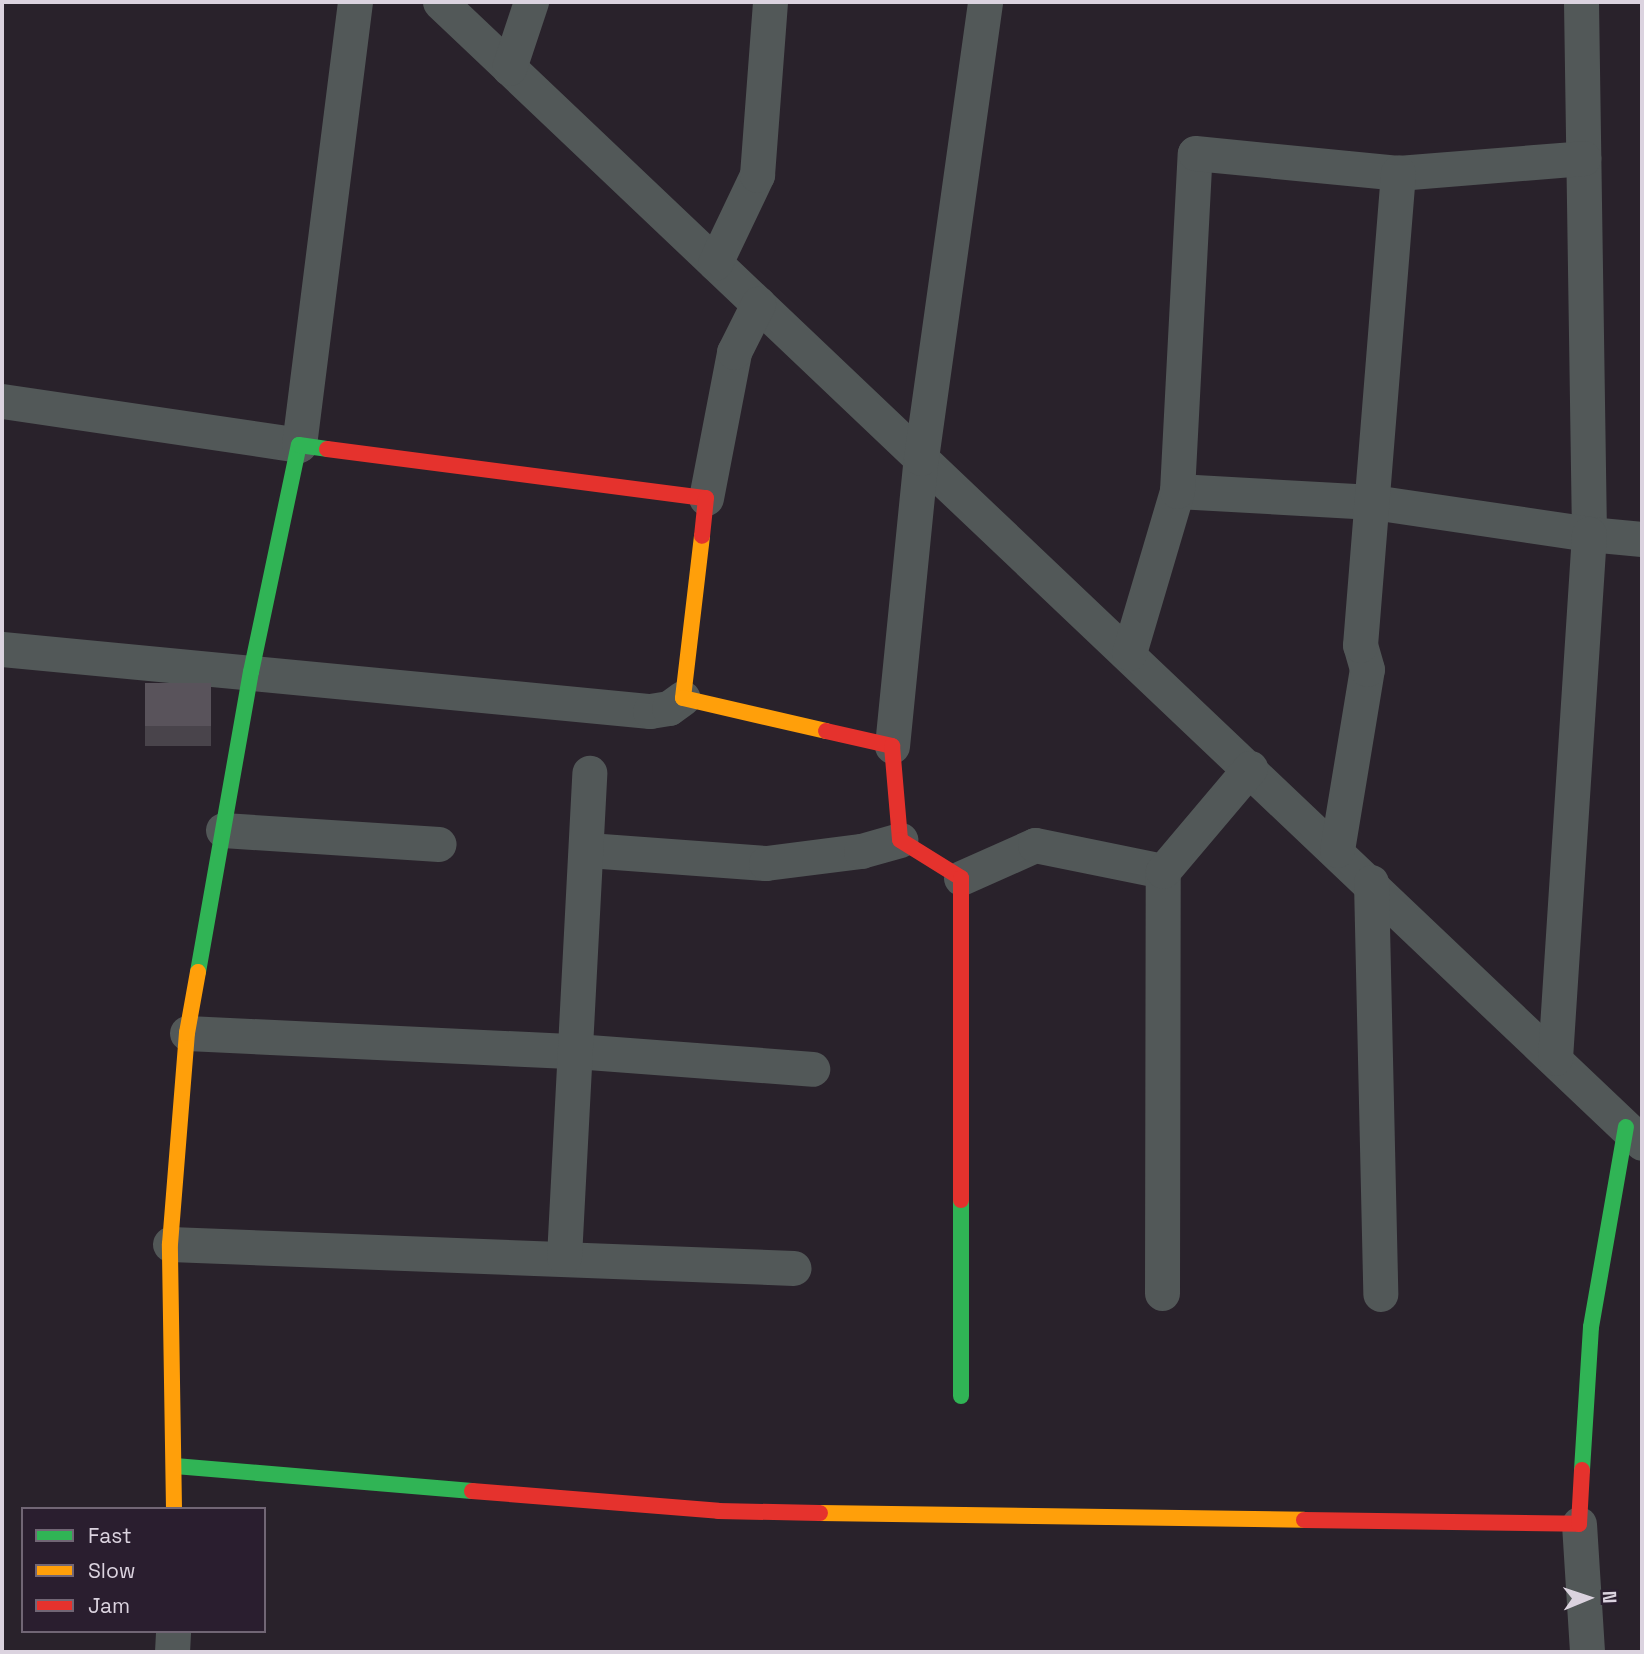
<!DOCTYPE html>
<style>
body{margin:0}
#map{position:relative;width:1644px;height:1654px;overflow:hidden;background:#29222b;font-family:"Space Grotesk",sans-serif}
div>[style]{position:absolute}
.street>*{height:35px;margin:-17.5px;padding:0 17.5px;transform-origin:17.5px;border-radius:17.5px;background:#525858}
.fast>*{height:16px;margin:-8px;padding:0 8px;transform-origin:8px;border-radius:8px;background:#30b455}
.slow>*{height:16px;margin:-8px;padding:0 8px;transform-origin:8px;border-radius:8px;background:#ff9f0a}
.jam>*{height:16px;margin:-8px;padding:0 8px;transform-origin:8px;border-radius:8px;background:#e5322d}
.wall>*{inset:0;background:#49444b;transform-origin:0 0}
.building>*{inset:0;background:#59535b;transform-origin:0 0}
span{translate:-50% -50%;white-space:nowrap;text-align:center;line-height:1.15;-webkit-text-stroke:5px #2a1e2f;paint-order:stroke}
.frame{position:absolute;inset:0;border:4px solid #dbd3df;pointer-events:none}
.legend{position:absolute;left:21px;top:1507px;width:245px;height:126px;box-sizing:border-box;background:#2a1e2f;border:2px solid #716675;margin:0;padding:9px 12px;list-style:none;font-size:21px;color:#dbd3df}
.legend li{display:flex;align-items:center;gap:14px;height:35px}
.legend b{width:35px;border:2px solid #716675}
.north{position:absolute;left:1553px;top:1563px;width:70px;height:70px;-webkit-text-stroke:5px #2a1e2f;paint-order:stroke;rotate:88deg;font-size:19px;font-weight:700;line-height:28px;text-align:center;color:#dbd3df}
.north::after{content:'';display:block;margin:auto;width:24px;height:32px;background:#dbd3df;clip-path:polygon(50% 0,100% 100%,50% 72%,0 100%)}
</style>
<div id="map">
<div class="street">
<div style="left:440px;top:2px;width:1657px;rotate:43.51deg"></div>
<div style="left:1581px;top:2px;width:532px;rotate:89.14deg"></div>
<div style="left:1589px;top:534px;width:53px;rotate:5.4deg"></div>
<div style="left:509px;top:68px;width:70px;rotate:-71.6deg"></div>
<div style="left:715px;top:263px;width:98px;rotate:-64.5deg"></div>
<div style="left:757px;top:175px;width:173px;rotate:-85.7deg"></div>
<div style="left:2px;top:401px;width:300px;rotate:8.4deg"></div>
<div style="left:299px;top:445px;width:447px;rotate:-82.8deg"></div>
<div style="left:1177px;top:491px;width:196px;rotate:3.2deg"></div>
<div style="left:1373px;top:502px;width:218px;rotate:8.4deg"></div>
<div style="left:1589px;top:534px;width:525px;rotate:93.71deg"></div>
<div style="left:706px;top:498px;width:149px;rotate:-79.1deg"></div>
<div style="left:734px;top:352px;width:54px;rotate:-63.4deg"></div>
<div style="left:2px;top:649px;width:651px;rotate:5.47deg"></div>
<div style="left:650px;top:711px;width:19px;rotate:-9deg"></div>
<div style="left:669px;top:708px;width:17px;rotate:-36deg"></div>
<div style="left:1129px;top:653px;width:169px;rotate:-73.5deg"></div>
<div style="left:1177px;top:491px;width:338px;rotate:-87deg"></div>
<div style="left:1195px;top:153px;width:204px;rotate:5.6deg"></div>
<div style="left:1398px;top:173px;width:186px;rotate:-4.6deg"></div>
<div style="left:892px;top:746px;width:289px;rotate:-84.3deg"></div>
<div style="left:921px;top:458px;width:460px;rotate:-82deg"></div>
<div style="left:223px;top:830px;width:216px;rotate:3.7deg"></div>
<div style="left:588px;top:850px;width:178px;rotate:4.2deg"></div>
<div style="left:766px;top:863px;width:96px;rotate:-7.2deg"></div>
<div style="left:861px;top:851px;width:41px;rotate:-15.8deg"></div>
<div style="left:1337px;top:850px;width:183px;rotate:-80.6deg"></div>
<div style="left:1367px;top:669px;width:25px;rotate:-106deg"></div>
<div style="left:1360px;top:645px;width:474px;rotate:-85.4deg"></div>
<div style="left:961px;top:878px;width:81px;rotate:-24deg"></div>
<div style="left:1035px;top:845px;width:131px;rotate:11.5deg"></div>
<div style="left:1371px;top:882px;width:412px;rotate:88.7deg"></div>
<div style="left:187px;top:1033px;width:388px;rotate:2.7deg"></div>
<div style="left:575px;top:1051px;width:238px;rotate:4.3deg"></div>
<div style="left:170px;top:1244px;width:624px;rotate:2.2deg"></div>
<div style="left:564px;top:1257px;width:485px;rotate:-87deg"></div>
<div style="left:1162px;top:1293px;width:422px;rotate:-89.9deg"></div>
<div style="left:1163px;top:871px;width:135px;rotate:-49.8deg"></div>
<div style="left:1579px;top:1524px;width:128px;rotate:86.4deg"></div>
<div style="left:172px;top:1652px;width:21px;rotate:-87deg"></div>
</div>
<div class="fast">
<div style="left:198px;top:972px;width:305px;rotate:-80deg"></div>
<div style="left:251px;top:672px;width:232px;rotate:-78.1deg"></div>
<div style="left:299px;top:445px;width:28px;rotate:8deg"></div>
<div style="left:961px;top:1200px;width:196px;rotate:90deg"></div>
<div style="left:175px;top:1466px;width:298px;rotate:4.8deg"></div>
<div style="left:1582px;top:1470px;width:143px;rotate:-86.4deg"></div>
<div style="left:1591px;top:1327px;width:203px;rotate:-80.1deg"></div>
</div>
<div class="slow">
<div style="left:702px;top:536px;width:163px;rotate:96.7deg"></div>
<div style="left:683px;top:698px;width:147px;rotate:13deg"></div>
<div style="left:174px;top:1509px;width:265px;rotate:-90.9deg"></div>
<div style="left:170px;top:1244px;width:212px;rotate:-85.4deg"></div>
<div style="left:187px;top:1033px;width:62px;rotate:-79.8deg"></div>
<div style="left:820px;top:1513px;width:484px;rotate:0.8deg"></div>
</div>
<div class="jam">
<div style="left:327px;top:449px;width:382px;rotate:7.4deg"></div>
<div style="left:706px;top:498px;width:38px;rotate:96deg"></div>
<div style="left:826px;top:731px;width:68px;rotate:12.8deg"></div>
<div style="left:892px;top:746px;width:94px;rotate:85.1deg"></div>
<div style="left:900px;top:840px;width:72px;rotate:31.9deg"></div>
<div style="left:961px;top:878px;width:322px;rotate:90deg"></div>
<div style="left:472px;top:1491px;width:247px;rotate:4.6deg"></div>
<div style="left:718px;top:1511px;width:102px;rotate:1.1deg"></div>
<div style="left:1304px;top:1520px;width:275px;rotate:0.8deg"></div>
<div style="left:1579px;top:1524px;width:54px;rotate:-86.8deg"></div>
</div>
<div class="wall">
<div style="left:145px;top:683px;width:66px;height:63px"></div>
</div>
<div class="building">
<div style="left:145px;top:683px;width:66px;height:43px"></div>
</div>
<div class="frame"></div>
<ul class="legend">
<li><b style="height:9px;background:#30b455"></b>Fast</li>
<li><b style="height:9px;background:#ff9f0a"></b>Slow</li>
<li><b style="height:9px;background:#e5322d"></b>Jam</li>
</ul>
<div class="north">N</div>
</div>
